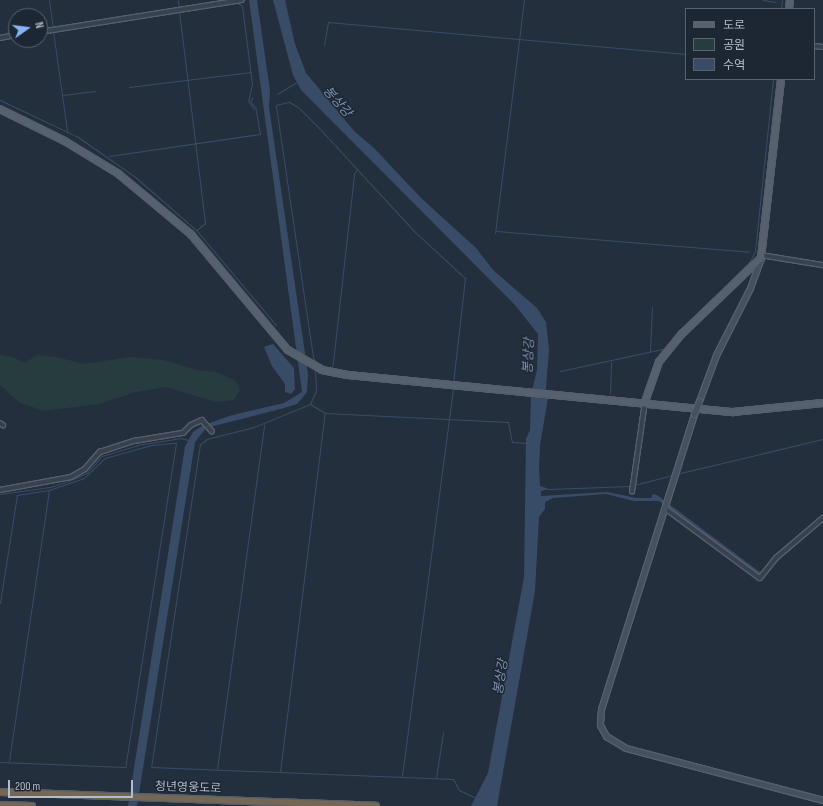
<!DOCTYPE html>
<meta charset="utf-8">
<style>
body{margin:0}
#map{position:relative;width:823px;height:806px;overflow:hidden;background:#242f3e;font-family:"Sofia Sans Condensed","Noto Sans KR",sans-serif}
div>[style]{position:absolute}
.green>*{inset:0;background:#263c3f}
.water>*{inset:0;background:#394c67}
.stream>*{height:1px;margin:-0.5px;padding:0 0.5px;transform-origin:0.5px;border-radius:0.5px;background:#394c67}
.roads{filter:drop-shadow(1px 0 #565f6c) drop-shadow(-1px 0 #565f6c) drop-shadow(0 1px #565f6c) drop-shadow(0 -1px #565f6c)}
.minor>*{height:3.5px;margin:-1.75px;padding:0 1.75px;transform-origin:1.75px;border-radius:1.75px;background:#38414e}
.secondary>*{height:5px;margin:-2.5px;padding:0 2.5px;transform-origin:2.5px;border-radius:2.5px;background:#465061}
.primary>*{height:5.5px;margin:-2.75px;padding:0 2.75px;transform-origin:2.75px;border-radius:2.75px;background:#56606e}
.motorway>*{height:6px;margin:-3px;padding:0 3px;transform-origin:3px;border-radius:3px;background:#746855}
.bridges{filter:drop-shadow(1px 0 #565f6c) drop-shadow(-1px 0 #565f6c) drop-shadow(0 1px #565f6c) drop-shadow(0 -1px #565f6c)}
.secondary-bridge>*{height:5px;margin:-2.5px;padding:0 2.5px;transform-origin:2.5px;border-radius:2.5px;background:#465061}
span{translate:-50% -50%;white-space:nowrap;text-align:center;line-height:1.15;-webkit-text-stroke:3px #1d2633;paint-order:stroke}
.street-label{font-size:12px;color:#b4bcc9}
.water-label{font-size:13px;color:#7c92b1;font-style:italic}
.legend{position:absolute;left:685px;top:8px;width:130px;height:72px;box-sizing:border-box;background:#1d2633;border:1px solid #59626f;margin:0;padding:5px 7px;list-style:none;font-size:12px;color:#b4bcc9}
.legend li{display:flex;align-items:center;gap:8px;height:20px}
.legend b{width:20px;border:1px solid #59626f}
.north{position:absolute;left:8px;top:8px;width:40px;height:40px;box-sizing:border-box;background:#1d2633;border:1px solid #59626f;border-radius:50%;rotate:76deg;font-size:11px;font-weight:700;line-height:16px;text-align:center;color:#b4bcc9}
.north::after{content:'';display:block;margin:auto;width:14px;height:18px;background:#8ab4f8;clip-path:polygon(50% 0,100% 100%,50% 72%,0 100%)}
.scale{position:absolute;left:8px;top:780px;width:125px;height:18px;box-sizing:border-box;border:2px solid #b4bcc9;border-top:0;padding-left:5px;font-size:12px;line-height:14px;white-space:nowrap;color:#b4bcc9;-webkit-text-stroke:3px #1d2633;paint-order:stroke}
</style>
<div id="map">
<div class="green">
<div style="clip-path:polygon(0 355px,13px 357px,24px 363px,38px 355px,61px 358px,83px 364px,130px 357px,164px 360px,197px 370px,216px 372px,236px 381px,240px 390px,234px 400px,215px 402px,166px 387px,136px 392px,99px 404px,43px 411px,19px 402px,0 385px)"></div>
</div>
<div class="water">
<div style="clip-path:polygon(249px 0,257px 0,270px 91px,269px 107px,308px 374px,307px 392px,297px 404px,284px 408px,206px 428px,195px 442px,137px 806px,128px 806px,185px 447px,193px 432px,202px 426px,229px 416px,284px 403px,302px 392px)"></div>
<div style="clip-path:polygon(273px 0,285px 0,295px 44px,306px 73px,354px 131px,374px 148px,421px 198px,476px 248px,493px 270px,537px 308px,546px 322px,549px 350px,546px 388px,548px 398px,540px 445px,539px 467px,540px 486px,549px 489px,541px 491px,541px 496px,607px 492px,636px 498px,651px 498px,653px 494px,657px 495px,761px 573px,760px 576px,659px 501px,634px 501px,606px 494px,553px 498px,545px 502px,545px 509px,539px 517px,535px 591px,497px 806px,471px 806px,488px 773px,524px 577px,526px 439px,530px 430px,531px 395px,537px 370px,538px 334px,515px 305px,301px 90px,293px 75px)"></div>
<div style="clip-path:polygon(273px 344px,294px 368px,295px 389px,291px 394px,285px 392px,285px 384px,272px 366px,264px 347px)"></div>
</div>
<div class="stream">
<div style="left:49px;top:0;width:28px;rotate:82deg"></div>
<div style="left:178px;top:0;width:8px;rotate:83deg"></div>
<div style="left:763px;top:0;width:13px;rotate:9deg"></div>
<div style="left:236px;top:2px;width:7px;rotate:34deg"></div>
<div style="left:242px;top:6px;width:79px;rotate:82.7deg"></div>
<div style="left:252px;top:84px;width:17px;rotate:103deg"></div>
<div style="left:248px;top:101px;width:10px;rotate:53deg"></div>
<div style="left:781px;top:9px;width:9px;rotate:-84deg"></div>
<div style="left:179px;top:11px;width:214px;rotate:83deg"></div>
<div style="left:205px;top:223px;width:11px;rotate:139deg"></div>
<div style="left:53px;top:31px;width:101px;rotate:82deg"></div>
<div style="left:324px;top:45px;width:23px;rotate:-80deg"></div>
<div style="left:328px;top:22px;width:359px;rotate:5.1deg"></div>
<div style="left:129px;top:87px;width:123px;rotate:-7deg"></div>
<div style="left:277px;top:94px;width:23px;rotate:-31deg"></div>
<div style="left:63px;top:95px;width:32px;rotate:-7deg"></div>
<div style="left:0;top:100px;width:86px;rotate:25.4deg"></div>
<div style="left:78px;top:137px;width:68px;rotate:34.9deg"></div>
<div style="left:134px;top:176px;width:84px;rotate:41.1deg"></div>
<div style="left:197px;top:231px;width:123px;rotate:50deg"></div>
<div style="left:109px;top:156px;width:153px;rotate:-8.3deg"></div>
<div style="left:260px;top:134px;width:27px;rotate:-100deg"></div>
<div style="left:255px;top:107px;width:8px;rotate:-130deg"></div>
<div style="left:250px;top:101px;width:4px;rotate:-56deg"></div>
<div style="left:496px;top:231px;width:254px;rotate:4.7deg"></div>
<div style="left:495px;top:233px;width:235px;rotate:-82.9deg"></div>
<div style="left:650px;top:351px;width:44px;rotate:-87.4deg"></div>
<div style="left:316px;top:363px;width:7px;rotate:-117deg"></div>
<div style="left:313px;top:357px;width:253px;rotate:-98.4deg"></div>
<div style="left:276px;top:107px;width:2px;rotate:-90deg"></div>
<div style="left:276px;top:105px;width:13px;rotate:-13deg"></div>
<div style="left:289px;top:102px;width:10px;rotate:29deg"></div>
<div style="left:298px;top:107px;width:30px;rotate:45deg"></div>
<div style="left:319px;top:128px;width:143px;rotate:47.3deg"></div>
<div style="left:416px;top:233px;width:67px;rotate:42.6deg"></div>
<div style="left:465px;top:278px;width:106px;rotate:96.5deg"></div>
<div style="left:318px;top:365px;width:14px;rotate:12deg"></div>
<div style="left:332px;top:368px;width:6px;rotate:-81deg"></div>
<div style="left:333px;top:362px;width:189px;rotate:-83.6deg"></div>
<div style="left:354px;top:174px;width:6px;rotate:-59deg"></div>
<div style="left:315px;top:369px;width:22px;rotate:87deg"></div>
<div style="left:316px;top:391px;width:14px;rotate:115deg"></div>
<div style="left:310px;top:404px;width:61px;rotate:157.7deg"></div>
<div style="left:254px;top:427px;width:49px;rotate:165.7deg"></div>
<div style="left:207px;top:439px;width:9px;rotate:144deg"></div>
<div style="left:200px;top:444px;width:327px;rotate:98.6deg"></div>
<div style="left:151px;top:767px;width:302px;rotate:2.3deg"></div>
<div style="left:453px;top:779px;width:13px;rotate:61deg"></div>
<div style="left:459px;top:790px;width:17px;rotate:25deg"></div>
<div style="left:560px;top:371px;width:105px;rotate:-12.1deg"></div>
<div style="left:663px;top:349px;width:124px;rotate:-45.3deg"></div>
<div style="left:750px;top:261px;width:11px;rotate:-63deg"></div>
<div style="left:755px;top:251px;width:173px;rotate:-84deg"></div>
<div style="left:610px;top:393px;width:31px;rotate:-88deg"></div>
<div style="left:310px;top:404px;width:17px;rotate:31deg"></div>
<div style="left:325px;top:413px;width:183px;rotate:2.8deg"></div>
<div style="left:508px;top:422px;width:20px;rotate:79deg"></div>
<div style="left:512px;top:442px;width:15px;rotate:4deg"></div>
<div style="left:676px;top:474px;width:151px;rotate:-13.4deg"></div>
<div style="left:634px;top:485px;width:40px;rotate:-14.4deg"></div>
<div style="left:548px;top:489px;width:83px;rotate:-2.1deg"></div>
<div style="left:0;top:494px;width:50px;rotate:-8deg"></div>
<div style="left:50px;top:487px;width:19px;rotate:-18deg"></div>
<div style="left:68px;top:481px;width:21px;rotate:-23deg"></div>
<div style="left:87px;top:473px;width:23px;rotate:-49deg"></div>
<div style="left:102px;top:456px;width:37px;rotate:-17deg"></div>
<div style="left:137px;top:445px;width:45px;rotate:-9deg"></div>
<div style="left:181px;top:438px;width:7px;rotate:16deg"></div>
<div style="left:0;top:603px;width:109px;rotate:-81.1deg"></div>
<div style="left:17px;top:495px;width:32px;rotate:-9deg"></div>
<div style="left:49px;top:490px;width:37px;rotate:-19deg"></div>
<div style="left:84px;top:478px;width:29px;rotate:-44deg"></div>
<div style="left:105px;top:458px;width:48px;rotate:-15.8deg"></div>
<div style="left:151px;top:445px;width:25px;rotate:-5deg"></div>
<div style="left:176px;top:443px;width:328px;rotate:98.9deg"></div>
<div style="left:125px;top:767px;width:125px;rotate:-177.7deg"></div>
<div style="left:9px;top:761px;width:274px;rotate:-81.6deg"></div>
<div style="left:217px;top:769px;width:348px;rotate:-82.2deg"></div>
<div style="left:280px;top:772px;width:362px;rotate:-82.9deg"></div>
<div style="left:402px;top:776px;width:391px;rotate:-82.5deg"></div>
<div style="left:436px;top:778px;width:46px;rotate:-81.2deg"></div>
</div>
<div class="roads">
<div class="minor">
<div style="left:40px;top:32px;width:204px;rotate:-9deg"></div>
<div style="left:0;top:38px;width:16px;rotate:-11deg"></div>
<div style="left:814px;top:46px;width:9px;rotate:6deg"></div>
<div style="left:761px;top:255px;width:63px;rotate:9.2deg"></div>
<div style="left:0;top:423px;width:4px;rotate:34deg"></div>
<div style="left:0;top:490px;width:72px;rotate:-10.4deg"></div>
<div style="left:71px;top:477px;width:16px;rotate:-30deg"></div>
<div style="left:85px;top:469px;width:23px;rotate:-49deg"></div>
<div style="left:100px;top:452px;width:36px;rotate:-18deg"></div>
<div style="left:134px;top:441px;width:50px;rotate:-9.3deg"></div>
<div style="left:183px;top:433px;width:11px;rotate:-45deg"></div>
<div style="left:191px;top:425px;width:12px;rotate:-24deg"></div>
<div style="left:202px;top:420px;width:15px;rotate:48deg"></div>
<div style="left:632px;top:492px;width:91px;rotate:-81.8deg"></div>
<div style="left:665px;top:508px;width:118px;rotate:36.4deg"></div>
<div style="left:760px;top:578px;width:26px;rotate:-51deg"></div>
<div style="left:776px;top:558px;width:62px;rotate:-40.4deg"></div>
</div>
<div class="secondary">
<div style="left:699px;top:401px;width:49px;rotate:-69.7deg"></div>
<div style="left:716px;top:355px;width:75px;rotate:-63.1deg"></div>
<div style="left:750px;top:288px;width:32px;rotate:-70deg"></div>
<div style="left:694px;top:414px;width:309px;rotate:107.5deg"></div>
<div style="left:601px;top:709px;width:16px;rotate:94deg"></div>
<div style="left:600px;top:725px;width:13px;rotate:61deg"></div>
<div style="left:606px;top:736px;width:23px;rotate:31deg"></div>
<div style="left:626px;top:748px;width:204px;rotate:14.8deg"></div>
</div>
<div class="primary">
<div style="left:789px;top:9px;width:9px;rotate:-84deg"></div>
<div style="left:0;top:109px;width:72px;rotate:26.2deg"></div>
<div style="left:65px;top:141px;width:63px;rotate:31.4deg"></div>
<div style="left:119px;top:174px;width:94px;rotate:39.8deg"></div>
<div style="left:191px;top:234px;width:151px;rotate:50.1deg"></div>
<div style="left:288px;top:350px;width:39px;rotate:30deg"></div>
<div style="left:322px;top:370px;width:26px;rotate:11deg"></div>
<div style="left:348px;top:375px;width:387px;rotate:5.5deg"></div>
<div style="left:733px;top:412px;width:90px;rotate:-5.7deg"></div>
<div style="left:645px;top:402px;width:42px;rotate:-70.7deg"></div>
<div style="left:659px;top:362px;width:36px;rotate:-51deg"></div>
<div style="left:682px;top:334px;width:110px;rotate:-43.9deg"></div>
<div style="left:761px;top:258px;width:180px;rotate:-83.6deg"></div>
</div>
<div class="motorway">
<div style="left:0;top:792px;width:376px;rotate:2.1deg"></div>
<div style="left:0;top:805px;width:32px;rotate:2deg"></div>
</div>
</div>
<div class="bridges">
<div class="secondary-bridge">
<div style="left:694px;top:414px;width:14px;rotate:-69deg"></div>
</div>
</div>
<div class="street-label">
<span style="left:188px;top:788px;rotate:2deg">청년영웅도로</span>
</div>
<div class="water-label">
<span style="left:337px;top:102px;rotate:49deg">봉상강</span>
<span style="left:529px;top:356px;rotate:-87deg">봉상강</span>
<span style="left:501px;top:677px;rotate:-81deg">봉상강</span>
</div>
<ul class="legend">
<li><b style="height:5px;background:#56606e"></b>도로</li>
<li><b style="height:11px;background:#263c3f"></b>공원</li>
<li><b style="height:11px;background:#394c67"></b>수역</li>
</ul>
<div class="north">N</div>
<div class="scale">200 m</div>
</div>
